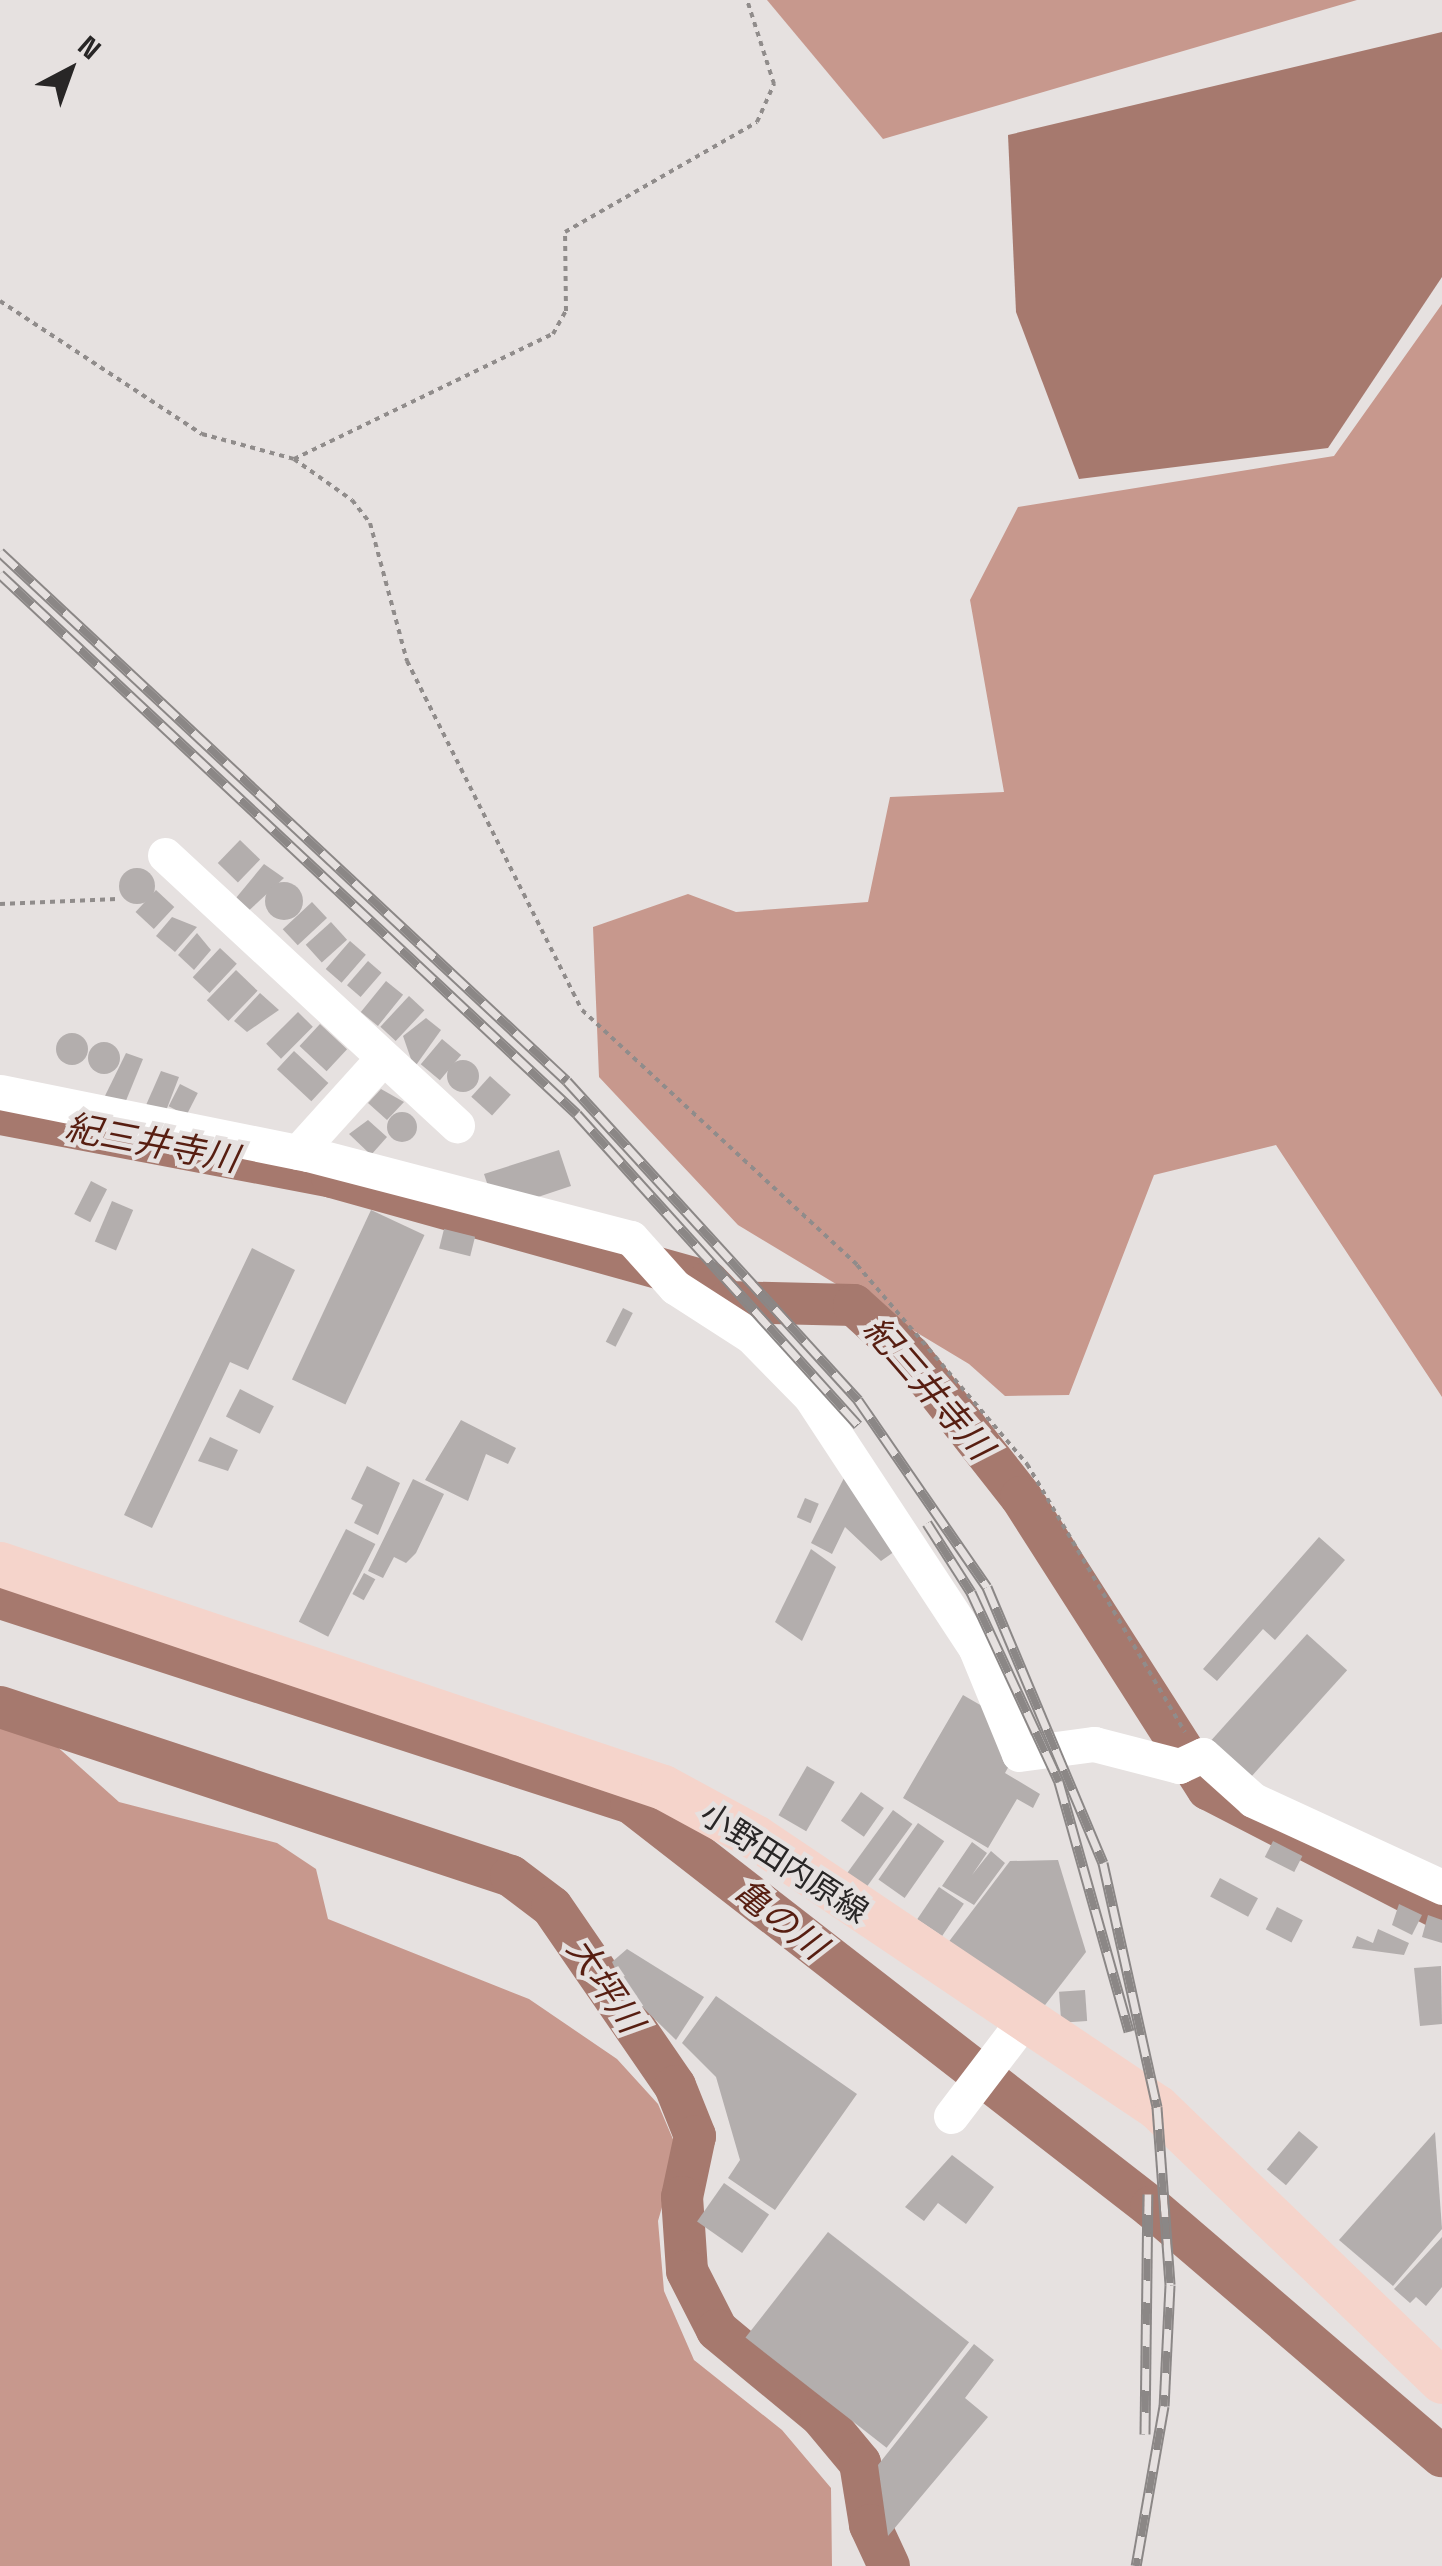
<!DOCTYPE html>
<meta charset="utf-8">
<style>
body{margin:0}
#map{position:relative;width:1442px;height:2566px;overflow:hidden;background:#e6e1e0;font-family:"Space Grotesk","Noto Sans JP",sans-serif}
div>[style]{position:absolute}
.forest>*{inset:0;background:#c7988d}
.water>*{inset:0;background:#a6796e}
.river>*{height:42px;margin:-21px;padding:0 21px;transform-origin:21px;border-radius:21px;background:#a6796e}
.building>*{inset:0;background:#b3aead;transform-origin:0 0}
.round{border-radius:50%}
.path>*{height:4px;margin-top:-2px;transform-origin:0;background:repeating-linear-gradient(90deg,#908c8b 0 5px,transparent 0 10px)}
.minor>*{height:35px;margin:-17.5px;padding:0 17.5px;transform-origin:17.5px;border-radius:17.5px;background:#fff}
.major>*{height:45px;margin:-22.5px;padding:0 22.5px;transform-origin:22.5px;border-radius:22.5px;background:#f5d4cb}
.rail>*{height:11px;margin-top:-5.5px;transform-origin:0;background:repeating-linear-gradient(90deg,#e6e1e0 0 22px,#8b8786 0 44px);box-sizing:border-box;border-block:2px solid #8b8786}
span{translate:-50% -50%;white-space:nowrap;text-align:center;line-height:1.15;-webkit-text-stroke:9px #e6e1e0;paint-order:stroke}
.street-label{font-size:32px;color:#282626}
.water-label{font-size:35px;color:#571e11;font-style:italic}
.north{position:absolute;left:20px;top:20px;width:100px;height:100px;-webkit-text-stroke:8px #e6e1e0;paint-order:stroke;rotate:41deg;font-size:28px;font-weight:700;line-height:40px;text-align:center;color:#282626}
.north::after{content:'';display:block;margin:auto;width:35px;height:45px;background:#282626;clip-path:polygon(50% 0,100% 100%,50% 72%,0 100%)}
</style>
<div id="map">
<div class="forest">
<div style="clip-path:polygon(767px 0,1357px 0,883px 139px)"></div>
<div style="clip-path:polygon(1442px 304px,1442px 1397px,1276px 1145px,1154px 1175px,1069px 1395px,1005px 1396px,969px 1364px,738px 1225px,599px 1077px,593px 927px,688px 894px,736px 912px,868px 902px,890px 797px,1004px 792px,970px 600px,1018px 507px,1334px 456px)"></div>
<div style="clip-path:polygon(0 1721px,43px 1734px,119px 1802px,277px 1843px,316px 1869px,328px 1919px,529px 1999px,617px 2059px,658px 2104px,678px 2151px,658px 2221px,664px 2291px,694px 2360px,782px 2430px,831px 2488px,832px 2566px,0 2566px)"></div>
</div>
<div class="water">
<div style="clip-path:polygon(1442px 32px,1442px 277px,1328px 448px,1079px 479px,1016px 312px,1008px 135px)"></div>
</div>
<div class="river">
<div style="left:0;top:1114px;width:338px;rotate:10.7deg"></div>
<div style="left:332px;top:1177px;width:390px;rotate:15.6deg"></div>
<div style="left:708px;top:1282px;width:28px;rotate:46deg"></div>
<div style="left:727px;top:1302px;width:127px;rotate:1.4deg"></div>
<div style="left:854px;top:1305px;width:76px;rotate:42.3deg"></div>
<div style="left:910px;top:1356px;width:179px;rotate:51.8deg"></div>
<div style="left:1021px;top:1497px;width:347px;rotate:57.4deg"></div>
<div style="left:1208px;top:1789px;width:263px;rotate:27.3deg"></div>
<div style="left:0;top:1598px;width:663px;rotate:18deg"></div>
<div style="left:631px;top:1803px;width:658px;rotate:37.84deg"></div>
<div style="left:1151px;top:2207px;width:383px;rotate:40.6deg"></div>
<div style="left:0;top:1707px;width:538px;rotate:18.3deg"></div>
<div style="left:511px;top:1876px;width:51px;rotate:37.1deg"></div>
<div style="left:552px;top:1907px;width:217px;rotate:55.5deg"></div>
<div style="left:675px;top:2086px;width:54px;rotate:68.2deg"></div>
<div style="left:695px;top:2136px;width:62px;rotate:102deg"></div>
<div style="left:682px;top:2197px;width:74px;rotate:86.1deg"></div>
<div style="left:687px;top:2271px;width:66px;rotate:63deg"></div>
<div style="left:717px;top:2330px;width:135px;rotate:39.6deg"></div>
<div style="left:821px;top:2416px;width:61px;rotate:50.3deg"></div>
<div style="left:860px;top:2463px;width:63px;rotate:80.8deg"></div>
<div style="left:870px;top:2525px;width:45px;rotate:65.1deg"></div>
</div>
<div class="building">
<div style="left:240px;top:840px;width:28px;height:32px;rotate:44deg"></div>
<div style="clip-path:polygon(264px 864px,284px 878px,243px 916px,231px 904px)"></div>
<div class="round" style="left:119px;top:868px;width:36px;height:36px"></div>
<div class="round" style="left:265px;top:882px;width:38px;height:38px"></div>
<div style="left:156px;top:890px;width:25px;height:30px;rotate:43deg"></div>
<div style="left:312px;top:902px;width:22px;height:40px;rotate:47deg"></div>
<div style="clip-path:polygon(172px 917px,197px 927px,175px 952px,156px 936px)"></div>
<div style="left:331px;top:922px;width:24px;height:34px;rotate:48deg"></div>
<div style="clip-path:polygon(197px 933px,211px 950px,194px 970px,178px 955px)"></div>
<div style="left:350px;top:941px;width:21px;height:37px;rotate:41deg"></div>
<div style="left:220px;top:948px;width:23px;height:40px;rotate:43deg"></div>
<div style="left:368px;top:961px;width:18px;height:32px;rotate:41deg"></div>
<div style="left:236px;top:970px;width:30px;height:42px;rotate:44deg"></div>
<div style="left:386px;top:981px;width:22px;height:40px;rotate:39deg"></div>
<div style="clip-path:polygon(260px 993px,279px 1010px,247px 1032px,234px 1021px)"></div>
<div style="left:409px;top:996px;width:21px;height:42px;rotate:43deg"></div>
<div style="left:298px;top:1012px;width:21px;height:45px;rotate:45deg"></div>
<div style="clip-path:polygon(426px 1018px,441px 1030px,414px 1068px,403px 1036px)"></div>
<div style="left:320px;top:1024px;width:37px;height:30px;rotate:43deg"></div>
<div class="round" style="left:56px;top:1033px;width:32px;height:32px"></div>
<div style="left:442px;top:1039px;width:25px;height:33px;rotate:40deg"></div>
<div class="round" style="left:88px;top:1042px;width:32px;height:32px"></div>
<div style="left:294px;top:1051px;width:47px;height:25px;rotate:43deg"></div>
<div style="clip-path:polygon(126px 1053px,143px 1059px,123px 1108px,101px 1104px)"></div>
<div class="round" style="left:447px;top:1060px;width:32px;height:32px"></div>
<div style="clip-path:polygon(161px 1071px,179px 1077px,164px 1116px,143px 1112px)"></div>
<div style="left:490px;top:1076px;width:28px;height:28px;rotate:42deg"></div>
<div style="left:180px;top:1084px;width:20px;height:25px;rotate:27deg"></div>
<div style="clip-path:polygon(381px 1089px,404px 1102px,387px 1120px,368px 1103px)"></div>
<div class="round" style="left:387px;top:1112px;width:30px;height:30px"></div>
<div style="clip-path:polygon(368px 1120px,387px 1137px,371px 1155px,349px 1134px)"></div>
<div style="clip-path:polygon(559px 1150px,571px 1186px,520px 1203px,491px 1195px,484px 1174px)"></div>
<div style="left:91px;top:1181px;width:18px;height:37px;rotate:27deg"></div>
<div style="left:112px;top:1201px;width:23px;height:44px;rotate:23deg"></div>
<div style="left:371px;top:1210px;width:59px;height:187px;rotate:25deg"></div>
<div style="left:444px;top:1229px;width:32px;height:20px;rotate:14deg"></div>
<div style="clip-path:polygon(252px 1248px,295px 1270px,248px 1370px,230px 1362px,152px 1528px,124px 1515px)"></div>
<div style="left:623px;top:1308px;width:11px;height:38px;rotate:27deg"></div>
<div style="left:240px;top:1389px;width:38px;height:31px;rotate:27deg"></div>
<div style="clip-path:polygon(461px 1420px,516px 1448px,508px 1464px,486px 1454px,468px 1501px,425px 1480px)"></div>
<div style="clip-path:polygon(210px 1437px,238px 1450px,228px 1471px,198px 1461px)"></div>
<div style="clip-path:polygon(367px 1466px,400px 1483px,378px 1535px,354px 1523px,363px 1505px,351px 1499px)"></div>
<div style="clip-path:polygon(844px 1478px,898px 1549px,881px 1561px,845px 1527px,832px 1554px,811px 1543px)"></div>
<div style="clip-path:polygon(413px 1479px,444px 1494px,416px 1553px,406px 1563px,394px 1557px,383px 1578px,368px 1571px)"></div>
<div style="left:805px;top:1498px;width:15px;height:21px;rotate:23deg"></div>
<div style="left:346px;top:1529px;width:33px;height:104px;rotate:27deg"></div>
<div style="clip-path:polygon(1319px 1537px,1345px 1560px,1275px 1640px,1263px 1629px,1217px 1681px,1203px 1669px)"></div>
<div style="clip-path:polygon(811px 1549px,836px 1567px,802px 1641px,775px 1622px)"></div>
<div style="left:364px;top:1573px;width:13px;height:24px;rotate:29deg"></div>
<div style="left:1307px;top:1634px;width:54px;height:146px;rotate:42deg"></div>
<div style="clip-path:polygon(963px 1695px,982px 1706px,1010px 1764px,1005px 1773px,1040px 1794px,1033px 1808px,1017px 1799px,988px 1848px,903px 1798px)"></div>
<div style="left:807px;top:1766px;width:32px;height:57px;rotate:30deg"></div>
<div style="left:861px;top:1792px;width:28px;height:35px;rotate:35deg"></div>
<div style="left:893px;top:1810px;width:24px;height:85px;rotate:36deg"></div>
<div style="left:918px;top:1823px;width:32px;height:69px;rotate:35deg"></div>
<div style="left:1273px;top:1841px;width:33px;height:18px;rotate:27deg"></div>
<div style="clip-path:polygon(972px 1842px,987px 1853px,972px 1875px,991px 1851px,1005px 1863px,974px 1905px,942px 1886px)"></div>
<div style="clip-path:polygon(1058px 1860px,1086px 1952px,1042px 2009px,941px 1952px,1010px 1861px)"></div>
<div style="left:1220px;top:1878px;width:43px;height:21px;rotate:28deg"></div>
<div style="left:939px;top:1887px;width:30px;height:39px;rotate:34deg"></div>
<div style="clip-path:polygon(1399px 1904px,1422px 1915px,1412px 1935px,1392px 1925px)"></div>
<div style="left:1277px;top:1907px;width:29px;height:25px;rotate:27deg"></div>
<div style="clip-path:polygon(1428px 1915px,1442px 1920px,1442px 1943px,1422px 1937px)"></div>
<div style="clip-path:polygon(1378px 1929px,1409px 1943px,1404px 1955px,1352px 1948px,1357px 1936px,1373px 1943px)"></div>
<div style="clip-path:polygon(627px 1949px,704px 1997px,676px 2040px,626px 1991px,612px 1962px)"></div>
<div style="clip-path:polygon(1441px 1966px,1442px 2024px,1420px 2026px,1414px 1968px)"></div>
<div style="left:1085px;top:1990px;width:31px;height:26px;rotate:86deg"></div>
<div style="clip-path:polygon(716px 1996px,857px 2094px,775px 2210px,728px 2178px,740px 2160px,716px 2077px,682px 2043px)"></div>
<div style="left:1299px;top:2131px;width:25px;height:50px;rotate:40deg"></div>
<div style="clip-path:polygon(1435px 2132px,1442px 2229px,1393px 2286px,1339px 2240px)"></div>
<div style="clip-path:polygon(952px 2155px,994px 2187px,966px 2224px,938px 2203px,924px 2221px,905px 2207px)"></div>
<div style="left:724px;top:2183px;width:55px;height:47px;rotate:35deg"></div>
<div style="left:828px;top:2232px;width:179px;height:134px;rotate:38deg"></div>
<div style="clip-path:polygon(1442px 2237px,1442px 2287px,1426px 2306px,1416px 2297px,1410px 2303px,1394px 2289px)"></div>
<div style="clip-path:polygon(974px 2344px,994px 2360px,965px 2398px,988px 2417px,888px 2536px,878px 2465px)"></div>
</div>
<div class="path">
<div style="left:0;top:301px;width:242px;rotate:33.4deg"></div>
<div style="left:202px;top:434px;width:95px;rotate:15.2deg"></div>
<div style="left:294px;top:459px;width:71px;rotate:35.3deg"></div>
<div style="left:352px;top:500px;width:29px;rotate:52deg"></div>
<div style="left:370px;top:523px;width:143px;rotate:75deg"></div>
<div style="left:407px;top:661px;width:390px;rotate:63.4deg"></div>
<div style="left:582px;top:1010px;width:375px;rotate:42.8deg"></div>
<div style="left:857px;top:1265px;width:262px;rotate:49.5deg"></div>
<div style="left:1027px;top:1464px;width:311px;rotate:59.5deg"></div>
<div style="left:294px;top:459px;width:288px;rotate:-25.8deg"></div>
<div style="left:553px;top:334px;width:26px;rotate:-61deg"></div>
<div style="left:566px;top:311px;width:79px;rotate:-90.7deg"></div>
<div style="left:565px;top:232px;width:221px;rotate:-29.8deg"></div>
<div style="left:757px;top:122px;width:42px;rotate:-65.9deg"></div>
<div style="left:774px;top:84px;width:88px;rotate:-107.8deg"></div>
<div style="left:0;top:904px;width:117px;rotate:-2.4deg"></div>
</div>
<div class="minor">
<div style="left:165px;top:855px;width:398px;rotate:42.8deg"></div>
<div style="left:0;top:1092px;width:314px;rotate:11.4deg"></div>
<div style="left:308px;top:1154px;width:334px;rotate:14.6deg"></div>
<div style="left:631px;top:1238px;width:66px;rotate:48.1deg"></div>
<div style="left:675px;top:1287px;width:90px;rotate:32.8deg"></div>
<div style="left:751px;top:1336px;width:84px;rotate:45.5deg"></div>
<div style="left:810px;top:1396px;width:303px;rotate:56.7deg"></div>
<div style="left:976px;top:1649px;width:113px;rotate:67.7deg"></div>
<div style="left:1019px;top:1754px;width:76px;rotate:-7.6deg"></div>
<div style="left:1094px;top:1744px;width:88px;rotate:14.5deg"></div>
<div style="left:1179px;top:1766px;width:26px;rotate:-25deg"></div>
<div style="left:1203px;top:1755px;width:67px;rotate:42deg"></div>
<div style="left:1253px;top:1800px;width:208px;rotate:24.7deg"></div>
<div style="left:298px;top:1152px;width:127px;rotate:-47.9deg"></div>
<div style="left:951px;top:2116px;width:116px;rotate:-52.7deg"></div>
</div>
<div class="major">
<div style="left:0;top:1564px;width:699px;rotate:18.59deg"></div>
<div style="left:663px;top:1787px;width:105px;rotate:28.5deg"></div>
<div style="left:755px;top:1837px;width:484px;rotate:33.9deg"></div>
<div style="left:1157px;top:2107px;width:395px;rotate:43.9deg"></div>
</div>
<div class="rail">
<div style="left:0;top:552px;width:775px;rotate:43.01deg"></div>
<div style="left:567px;top:1081px;width:432px;rotate:47.6deg"></div>
<div style="left:858px;top:1400px;width:227px;rotate:55.4deg"></div>
<div style="left:987px;top:1587px;width:299px;rotate:67.2deg"></div>
<div style="left:1103px;top:1863px;width:250px;rotate:77.5deg"></div>
<div style="left:1157px;top:2107px;width:178px;rotate:85.8deg"></div>
<div style="left:1170px;top:2285px;width:121px;rotate:92.8deg"></div>
<div style="left:1164px;top:2406px;width:162px;rotate:99.9deg"></div>
<div style="left:0;top:574px;width:790px;rotate:43.1deg"></div>
<div style="left:577px;top:1114px;width:419px;rotate:47.9deg"></div>
<div style="left:927px;top:1523px;width:82px;rotate:57.5deg"></div>
<div style="left:971px;top:1592px;width:209px;rotate:65.1deg"></div>
<div style="left:1059px;top:1782px;width:259px;rotate:74.3deg"></div>
<div style="left:1145px;top:2434px;width:240px;rotate:-89.3deg"></div>
</div>
<div class="street-label">
<span style="left:784px;top:1863px;rotate:33deg">小野田内原線</span>
</div>
<div class="water-label">
<span style="left:152px;top:1143px;rotate:11deg">紀三井寺川</span>
<span style="left:928px;top:1388px;rotate:49deg">紀三井寺川</span>
<span style="left:780px;top:1919px;rotate:38deg">亀の川</span>
<span style="left:605px;top:1985px;rotate:56deg">大坪川</span>
</div>
<div class="north">N</div>
</div>
